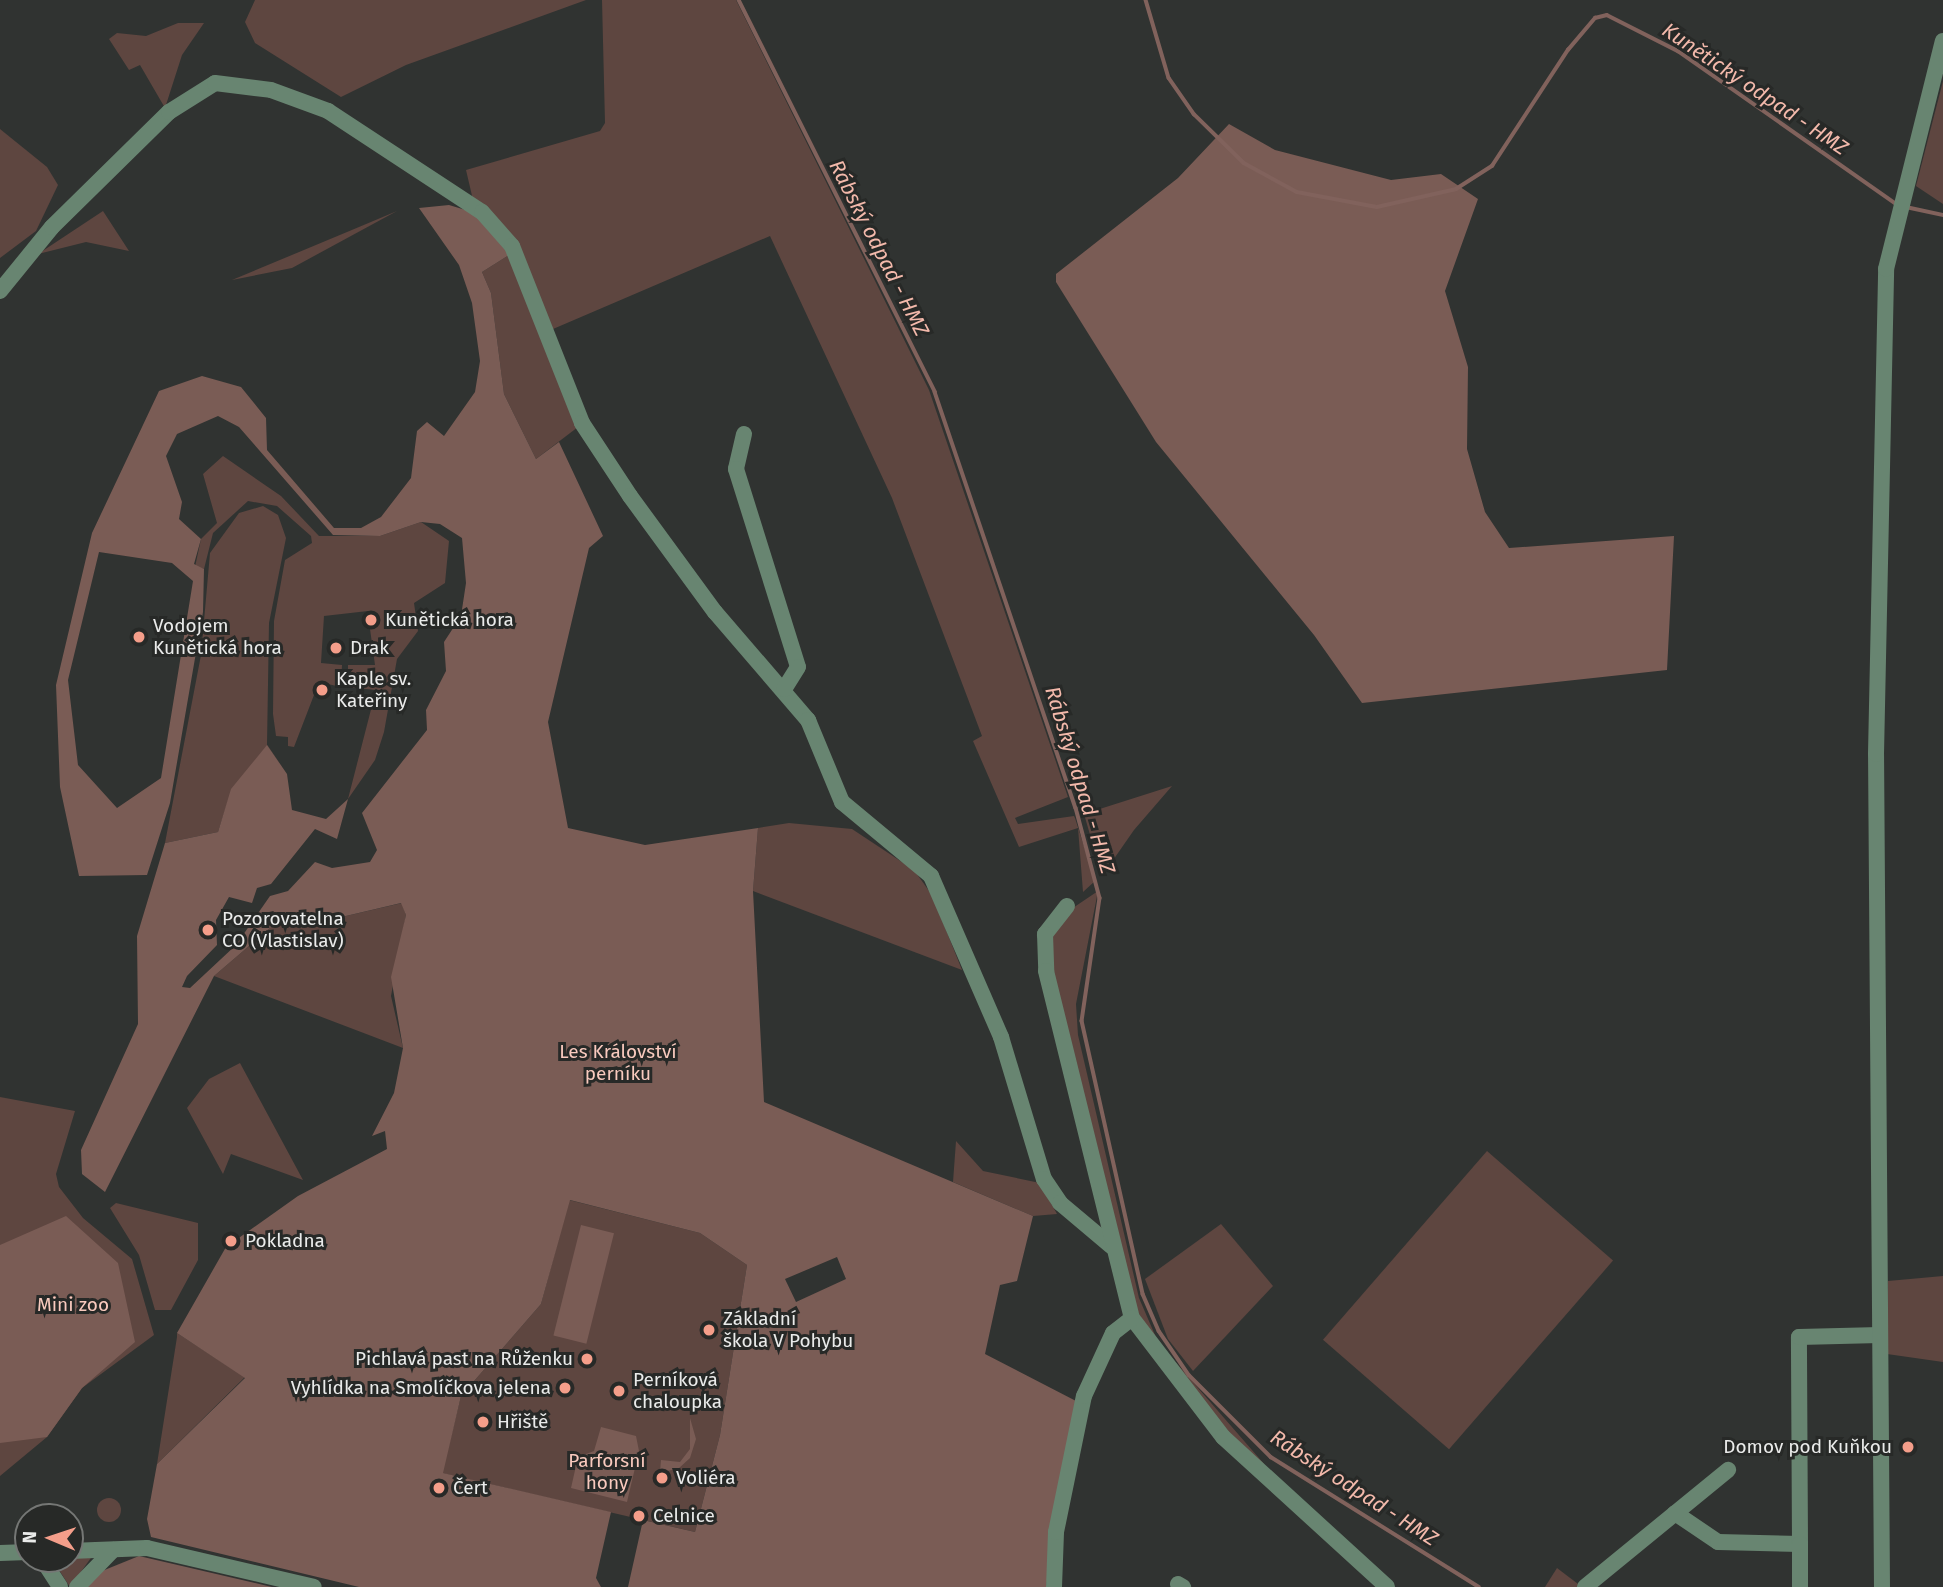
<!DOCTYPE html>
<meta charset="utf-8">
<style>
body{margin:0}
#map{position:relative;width:1943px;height:1587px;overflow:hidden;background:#303331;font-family:"Fira Sans",sans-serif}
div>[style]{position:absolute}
.green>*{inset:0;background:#5e4640;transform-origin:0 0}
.round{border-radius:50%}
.forest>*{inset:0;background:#7a5c55;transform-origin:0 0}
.stream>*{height:3.5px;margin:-1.75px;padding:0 1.75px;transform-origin:1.75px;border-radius:1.75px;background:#81625c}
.minor>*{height:16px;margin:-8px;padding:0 8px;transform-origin:8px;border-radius:8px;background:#688571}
.dots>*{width:19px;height:19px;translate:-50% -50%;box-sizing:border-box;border:4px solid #272927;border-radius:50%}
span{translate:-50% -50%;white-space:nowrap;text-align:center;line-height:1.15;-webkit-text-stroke:6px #272927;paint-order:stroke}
.poi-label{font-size:19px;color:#eaebea}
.left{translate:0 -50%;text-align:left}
.right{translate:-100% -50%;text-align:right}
.park-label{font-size:19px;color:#f9cabe}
.water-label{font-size:21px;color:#f3b9ab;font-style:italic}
.north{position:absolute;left:14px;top:1503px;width:70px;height:70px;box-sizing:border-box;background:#272927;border:2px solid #757775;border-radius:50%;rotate:272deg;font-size:19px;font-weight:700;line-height:28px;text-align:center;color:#eaebea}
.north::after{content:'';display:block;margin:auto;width:24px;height:32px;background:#f49e8a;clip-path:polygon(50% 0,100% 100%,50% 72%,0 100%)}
</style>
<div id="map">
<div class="green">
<div style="clip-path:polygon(255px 0,586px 0,406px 65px,341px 97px,255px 43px,245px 22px)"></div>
<div style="clip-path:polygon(602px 0,736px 0,929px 390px,1068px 797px,1015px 818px,1018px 824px,1074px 816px,1075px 818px,1095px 881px,1083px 892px,1078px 828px,1019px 847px,973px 741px,982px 736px,892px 498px,770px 236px,553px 329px,473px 200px,466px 170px,600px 131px,605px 123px)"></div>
<div style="clip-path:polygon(178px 23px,204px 23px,182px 55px,165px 108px,140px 65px,129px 70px,109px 39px,117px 33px,146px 36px)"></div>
<div style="clip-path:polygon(1943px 81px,1943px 204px,1916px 186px)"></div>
<div style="clip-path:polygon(0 129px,47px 167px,58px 185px,36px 231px,0 258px)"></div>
<div style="clip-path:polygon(103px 211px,129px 251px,86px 242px,38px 254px)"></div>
<div style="clip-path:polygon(397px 211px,292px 268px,232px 280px,359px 227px)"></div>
<div style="clip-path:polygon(509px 255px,578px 427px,536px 459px,504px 394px,491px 293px,482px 272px)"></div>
<div style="clip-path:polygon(223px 456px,281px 496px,319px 536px,380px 536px,421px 522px,449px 541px,445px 583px,414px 603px,418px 631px,397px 659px,384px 732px,375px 760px,348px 799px,376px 690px,348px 687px,348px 665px,375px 665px,370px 629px,377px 618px,368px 611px,324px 616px,321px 663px,342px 665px,341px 687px,319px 682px,294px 747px,288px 746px,288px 737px,276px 736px,273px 714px,274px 621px,285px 560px,312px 543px,311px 536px,277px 506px,248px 501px,213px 533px,204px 569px,195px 567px,201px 539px,217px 523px,203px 474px)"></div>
<div style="clip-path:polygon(263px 506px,278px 515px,286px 538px,269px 623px,267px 745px,287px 774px,268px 746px,228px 801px,218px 832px,165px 843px,201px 655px,210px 553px,239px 513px)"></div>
<div style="clip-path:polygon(1172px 786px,1134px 830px,1102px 876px,1084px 814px)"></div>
<div style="clip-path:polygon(789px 823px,852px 829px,914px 870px,932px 895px,962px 970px,753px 891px,758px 828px)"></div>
<div style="clip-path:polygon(1098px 891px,1076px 1004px,1078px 1035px,1139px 1298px,1158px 1342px,1265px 1465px,1233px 1442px,1161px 1357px,1134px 1304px,1049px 971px,1051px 933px,1061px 916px)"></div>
<div style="clip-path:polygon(402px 903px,406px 915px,391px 996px,403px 1048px,214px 976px,284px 916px,333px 919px)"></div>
<div style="clip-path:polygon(240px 1063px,303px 1180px,231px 1154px,223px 1174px,187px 1108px,209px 1079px)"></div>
<div style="clip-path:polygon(0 1097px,75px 1111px,56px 1174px,59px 1187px,83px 1218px,132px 1259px,154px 1335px,82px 1388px,47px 1437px,0 1476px)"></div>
<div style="clip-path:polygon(956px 1141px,983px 1171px,1040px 1183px,1057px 1214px,1033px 1216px,953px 1182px)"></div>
<div style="left:1487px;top:1151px;width:167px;height:250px;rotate:41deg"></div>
<div style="clip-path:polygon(569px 1200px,700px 1233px,747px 1265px,720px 1435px,695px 1532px,442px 1473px,461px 1396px,541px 1304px)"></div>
<div style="clip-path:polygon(116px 1203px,198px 1223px,198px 1260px,171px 1310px,155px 1310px,139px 1255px,110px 1208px)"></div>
<div style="clip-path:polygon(1221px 1224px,1273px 1286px,1193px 1371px,1168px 1339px,1145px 1279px)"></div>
<div style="clip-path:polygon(1943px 1276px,1943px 1362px,1887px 1354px,1888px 1281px)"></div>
<div style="clip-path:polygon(177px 1333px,245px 1377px,157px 1464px,177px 1337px)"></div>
<div class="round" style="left:97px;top:1498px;width:24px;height:24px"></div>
<div style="clip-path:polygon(93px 1555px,70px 1587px,52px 1559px,70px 1559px)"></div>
<div style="clip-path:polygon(1557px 1568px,1582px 1587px,1545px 1587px)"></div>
</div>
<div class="forest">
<div style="clip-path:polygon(1229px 124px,1275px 150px,1391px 180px,1441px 174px,1478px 199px,1445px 291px,1468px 367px,1467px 449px,1485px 512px,1509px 548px,1674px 536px,1667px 670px,1362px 703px,1314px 635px,1156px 442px,1056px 282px,1056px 274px,1178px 178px)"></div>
<div style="clip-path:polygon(evenodd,449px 205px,479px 214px,509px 255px,482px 272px,491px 293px,504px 394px,536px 459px,559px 442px,603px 536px,589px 548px,548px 722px,568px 828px,645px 845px,758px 828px,753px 891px,764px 1102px,1033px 1216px,1017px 1281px,1000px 1285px,985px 1354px,1076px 1401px,1046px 1587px,628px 1587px,643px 1520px,695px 1532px,720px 1435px,747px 1265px,700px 1233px,570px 1200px,541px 1304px,461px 1396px,443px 1473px,611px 1512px,596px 1578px,601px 1587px,359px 1587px,151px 1537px,147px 1519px,157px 1464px,245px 1378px,177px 1333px,226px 1247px,298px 1196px,387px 1149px,385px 1131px,372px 1136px,394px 1093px,403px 1048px,391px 977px,406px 915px,401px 903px,333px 919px,284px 916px,214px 976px,105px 1192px,82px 1174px,81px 1150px,138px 1024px,137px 936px,165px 843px,218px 832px,231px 789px,267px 745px,287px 774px,292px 810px,326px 819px,348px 799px,337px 839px,315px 829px,271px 884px,257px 888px,252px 903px,229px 897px,216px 920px,217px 945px,187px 976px,182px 987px,190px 988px,236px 945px,270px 896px,288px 891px,315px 862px,332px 868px,370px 862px,377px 850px,362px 813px,427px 730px,426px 710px,446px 671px,444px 642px,461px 616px,466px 583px,462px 538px,440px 524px,421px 522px,380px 536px,333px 535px,239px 427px,218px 416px,177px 434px,166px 456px,182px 502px,179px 519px,201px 539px,194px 564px,204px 569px,203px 612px,170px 803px,147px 875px,79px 876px,60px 787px,56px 685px,92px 533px,159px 391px,202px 376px,241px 387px,266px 418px,267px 450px,334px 528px,361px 528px,381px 517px,411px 478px,417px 431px,427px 422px,444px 436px,475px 392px,480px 361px,472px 303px,459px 265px,419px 208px,449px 205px,99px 552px,172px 563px,193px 581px,161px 778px,117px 808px,78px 765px,68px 680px,99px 552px,449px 205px,837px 1257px,846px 1279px,796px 1302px,785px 1279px,837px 1257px)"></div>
<div style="clip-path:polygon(66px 1216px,118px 1263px,135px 1342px,82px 1388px,47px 1437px,0 1443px,0 1245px)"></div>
<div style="left:581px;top:1225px;width:34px;height:114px;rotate:14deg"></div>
<div style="clip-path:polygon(690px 1418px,696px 1439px,690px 1458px,678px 1469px,660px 1472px,661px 1460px,680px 1462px,690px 1449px)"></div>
<div style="clip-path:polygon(601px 1427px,636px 1436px,639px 1451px,627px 1502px,571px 1488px,578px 1457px,594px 1451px)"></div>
<div style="clip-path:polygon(139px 1556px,272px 1587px,84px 1587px,102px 1571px)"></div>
</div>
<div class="stream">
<div style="left:739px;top:0;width:438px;rotate:63.4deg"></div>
<div style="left:935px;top:392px;width:439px;rotate:71.3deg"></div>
<div style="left:1076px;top:808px;width:93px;rotate:75.1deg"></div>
<div style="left:1100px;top:898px;width:124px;rotate:98.3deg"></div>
<div style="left:1082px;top:1021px;width:280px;rotate:77.4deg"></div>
<div style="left:1143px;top:1294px;width:40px;rotate:66.6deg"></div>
<div style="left:1159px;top:1331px;width:53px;rotate:55.7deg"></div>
<div style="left:1189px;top:1375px;width:116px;rotate:45deg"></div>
<div style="left:1271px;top:1457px;width:245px;rotate:32deg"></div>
<div style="left:1146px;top:0;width:81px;rotate:73.6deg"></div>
<div style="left:1169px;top:78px;width:44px;rotate:55.2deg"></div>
<div style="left:1194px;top:114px;width:70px;rotate:44.4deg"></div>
<div style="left:1244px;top:163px;width:60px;rotate:28.7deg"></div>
<div style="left:1297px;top:192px;width:81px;rotate:10.6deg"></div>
<div style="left:1377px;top:207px;width:81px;rotate:-12.8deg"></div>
<div style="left:1456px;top:189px;width:43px;rotate:-32.6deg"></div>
<div style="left:1492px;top:166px;width:139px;rotate:-56.8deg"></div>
<div style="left:1568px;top:50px;width:42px;rotate:-49.8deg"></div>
<div style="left:1595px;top:18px;width:12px;rotate:-14deg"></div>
<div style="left:1607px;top:15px;width:80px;rotate:26.9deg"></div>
<div style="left:1678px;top:51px;width:269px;rotate:35deg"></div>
<div style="left:1906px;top:207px;width:38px;rotate:12deg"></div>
</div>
<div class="minor">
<div style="left:0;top:291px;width:82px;rotate:-50.9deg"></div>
<div style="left:52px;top:227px;width:164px;rotate:-44.5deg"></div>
<div style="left:169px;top:112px;width:54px;rotate:-32.2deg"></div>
<div style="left:215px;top:83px;width:56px;rotate:7.1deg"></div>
<div style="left:271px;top:90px;width:61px;rotate:20.2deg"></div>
<div style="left:328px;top:111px;width:184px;rotate:33.3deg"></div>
<div style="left:482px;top:212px;width:45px;rotate:48.6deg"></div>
<div style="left:512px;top:246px;width:190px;rotate:68.4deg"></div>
<div style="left:582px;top:423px;width:87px;rotate:56.7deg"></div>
<div style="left:630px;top:496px;width:144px;rotate:53.8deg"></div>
<div style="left:715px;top:612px;width:143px;rotate:49.3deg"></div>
<div style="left:808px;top:720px;width:89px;rotate:67.5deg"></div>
<div style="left:842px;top:802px;width:116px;rotate:39.7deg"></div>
<div style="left:931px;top:876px;width:176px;rotate:66.5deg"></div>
<div style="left:1001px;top:1037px;width:148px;rotate:73.2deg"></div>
<div style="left:1044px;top:1179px;width:29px;rotate:56deg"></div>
<div style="left:1060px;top:1203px;width:67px;rotate:40.1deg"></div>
<div style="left:744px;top:434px;width:36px;rotate:103deg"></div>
<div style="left:736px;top:469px;width:207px;rotate:72.6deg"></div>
<div style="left:798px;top:667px;width:26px;rotate:122deg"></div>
<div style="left:1067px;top:906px;width:36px;rotate:128deg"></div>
<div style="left:1045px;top:934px;width:37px;rotate:88deg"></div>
<div style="left:1046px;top:971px;width:357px;rotate:76.1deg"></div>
<div style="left:1132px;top:1318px;width:150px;rotate:52.6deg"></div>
<div style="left:1223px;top:1437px;width:222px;rotate:42.4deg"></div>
<div style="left:1675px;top:1513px;width:52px;rotate:34deg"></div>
<div style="left:1718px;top:1542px;width:82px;rotate:1.4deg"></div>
<div style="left:1800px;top:1544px;width:207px;rotate:-90.3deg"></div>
<div style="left:1799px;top:1337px;width:81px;rotate:-1.4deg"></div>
<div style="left:1800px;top:1544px;width:43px;rotate:90deg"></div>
<div style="left:70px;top:1551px;width:77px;rotate:-2.2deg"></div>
<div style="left:147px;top:1548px;width:171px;rotate:13.1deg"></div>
<div style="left:0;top:1553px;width:28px;rotate:-2deg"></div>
<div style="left:42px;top:1559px;width:33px;rotate:57deg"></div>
<div style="left:1178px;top:1584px;width:6px;rotate:31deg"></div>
<div style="left:77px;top:1587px;width:52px;rotate:-45.8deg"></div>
<div style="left:1054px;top:1587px;width:55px;rotate:-87.9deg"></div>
<div style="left:1056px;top:1532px;width:139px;rotate:-78.4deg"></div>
<div style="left:1084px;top:1396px;width:69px;rotate:-65.3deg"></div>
<div style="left:1113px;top:1333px;width:24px;rotate:-38deg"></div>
<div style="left:1585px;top:1587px;width:185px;rotate:-39.3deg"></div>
<div style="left:1882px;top:1587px;width:833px;rotate:-90.41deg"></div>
<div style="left:1876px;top:754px;width:485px;rotate:-88.8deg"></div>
<div style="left:1886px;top:269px;width:235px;rotate:-76deg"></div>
</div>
<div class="dots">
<div style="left:371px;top:620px;background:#f49e8a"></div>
<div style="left:139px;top:637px;background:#f49e8a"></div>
<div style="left:336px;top:648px;background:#f49e8a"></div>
<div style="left:322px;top:690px;background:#f49e8a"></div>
<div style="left:208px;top:930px;background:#f49e8a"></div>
<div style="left:231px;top:1241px;background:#f49e8a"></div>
<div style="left:709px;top:1330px;background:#f49e8a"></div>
<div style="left:587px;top:1359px;background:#f49e8a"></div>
<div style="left:565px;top:1388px;background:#f49e8a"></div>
<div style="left:619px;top:1391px;background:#f49e8a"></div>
<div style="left:483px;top:1422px;background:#f49e8a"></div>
<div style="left:1908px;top:1447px;background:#f49e8a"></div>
<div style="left:662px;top:1478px;background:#f49e8a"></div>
<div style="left:439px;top:1488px;background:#f49e8a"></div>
<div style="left:639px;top:1516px;background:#f49e8a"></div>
</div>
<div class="poi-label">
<span class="left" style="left:385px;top:620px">Kunětická hora</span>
<span class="left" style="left:153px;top:637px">Vodojem<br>Kunětická hora</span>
<span class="left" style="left:350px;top:648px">Drak</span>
<span class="left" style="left:336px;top:690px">Kaple sv.<br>Kateřiny</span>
<span class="left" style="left:222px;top:930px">Pozorovatelna<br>CO (Vlastislav)</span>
<span class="left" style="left:245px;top:1241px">Pokladna</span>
<span class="left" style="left:723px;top:1330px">Základní<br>škola V Pohybu</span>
<span class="right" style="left:573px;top:1359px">Pichlavá past na Růženku</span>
<span class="left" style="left:633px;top:1391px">Perníková<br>chaloupka</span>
<span class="right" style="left:551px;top:1388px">Vyhlídka na Smolíčkova jelena</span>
<span class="left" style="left:497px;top:1422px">Hřiště</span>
<span class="right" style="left:1892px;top:1447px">Domov pod Kuňkou</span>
<span class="left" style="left:676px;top:1478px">Voliéra</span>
<span class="left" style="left:453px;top:1488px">Čert</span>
<span class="left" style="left:653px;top:1516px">Celnice</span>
</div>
<div class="park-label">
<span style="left:618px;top:1063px">Les Království<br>perníku</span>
<span style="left:73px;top:1305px">Mini zoo</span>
<span style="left:607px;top:1472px">Parforsní<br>hony</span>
</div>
<div class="water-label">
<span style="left:1755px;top:89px;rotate:34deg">Kunětický odpad - HMZ</span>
<span style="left:879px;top:248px;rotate:63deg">Rábský odpad - HMZ</span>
<span style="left:1080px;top:780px;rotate:73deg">Rábský odpad - HMZ</span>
<span style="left:1354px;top:1488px;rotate:33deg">Rábský odpad - HMZ</span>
</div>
<div class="north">N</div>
</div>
